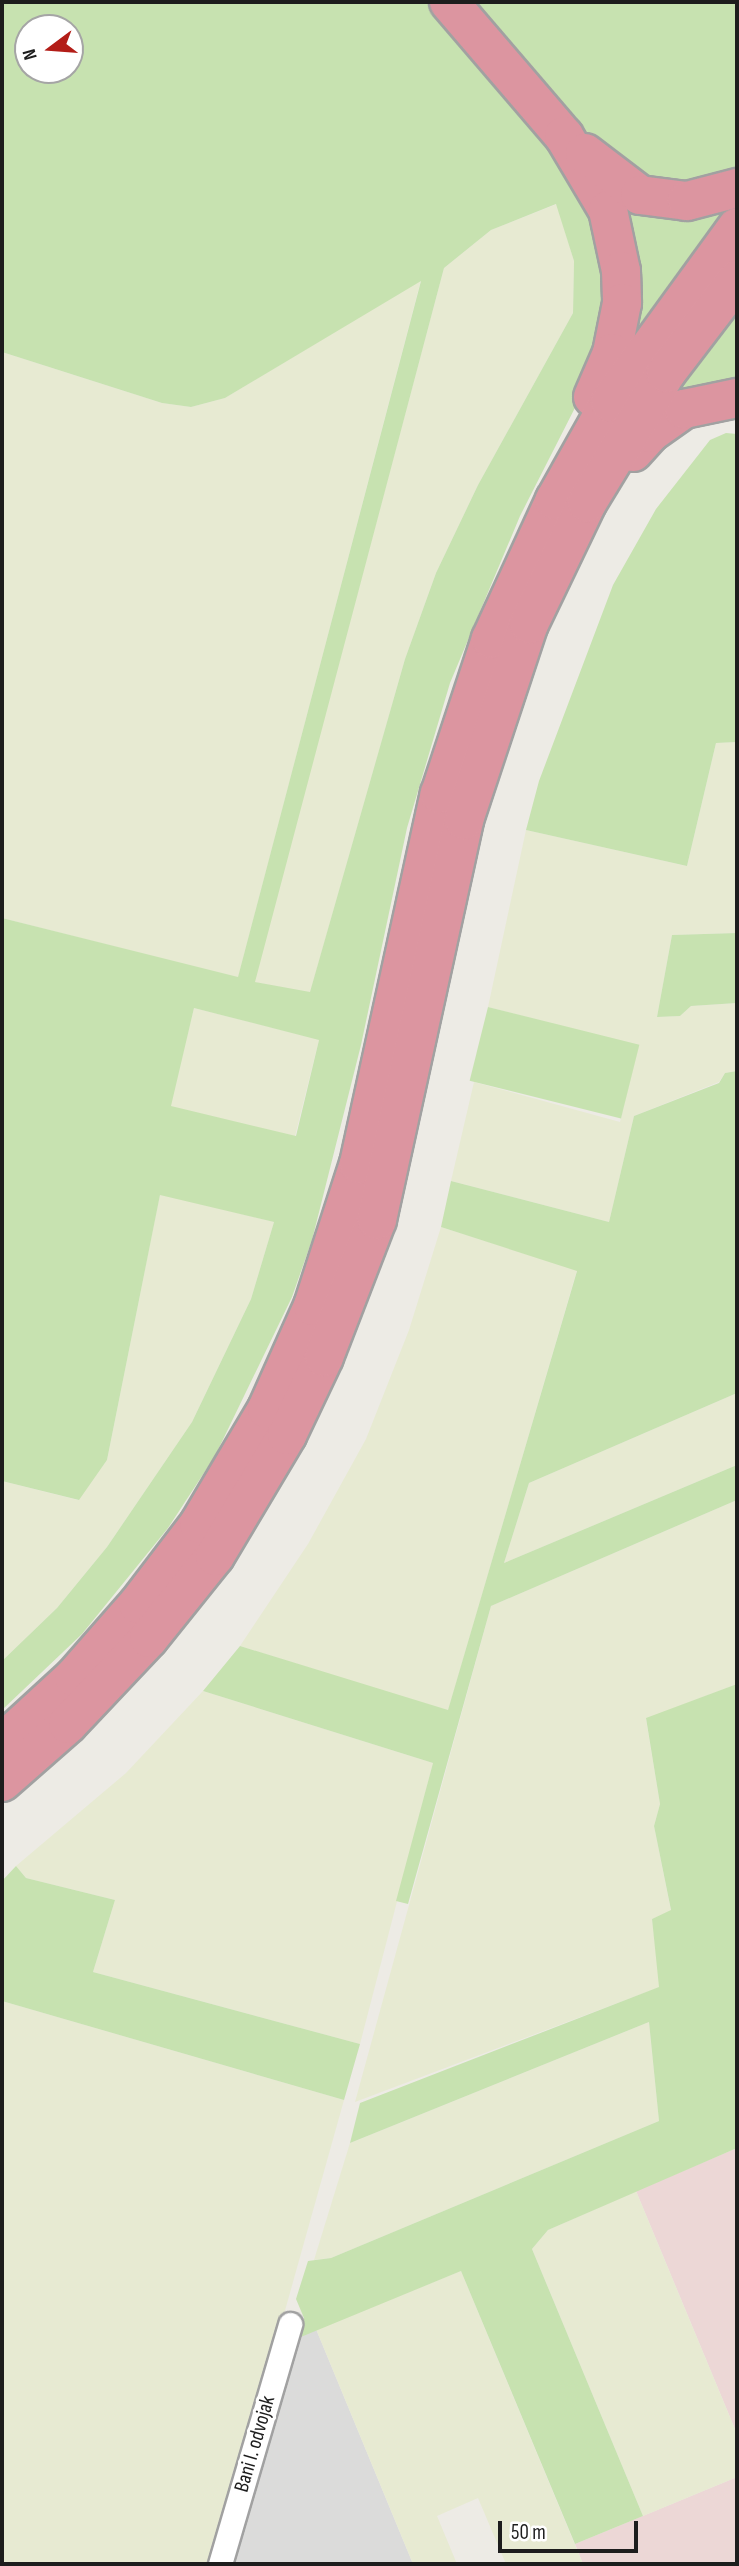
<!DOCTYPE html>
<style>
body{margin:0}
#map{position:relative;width:739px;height:2566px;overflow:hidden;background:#edebe5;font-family:"Sofia Sans Condensed",sans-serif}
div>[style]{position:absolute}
.residential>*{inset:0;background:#dbdbda}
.commercial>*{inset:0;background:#ecd7d6}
.farmland>*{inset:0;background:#e7ead2;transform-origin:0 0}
.grass>*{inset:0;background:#c7e2b0;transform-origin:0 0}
.roads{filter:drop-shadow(2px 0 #a1a1a1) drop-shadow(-2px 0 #a1a1a1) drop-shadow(0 2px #a1a1a1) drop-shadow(0 -2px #a1a1a1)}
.minor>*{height:23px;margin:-11.5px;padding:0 11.5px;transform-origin:11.5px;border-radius:11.5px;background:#fff}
.motorway>*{height:38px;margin:-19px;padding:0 19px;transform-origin:19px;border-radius:19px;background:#dc95a0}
span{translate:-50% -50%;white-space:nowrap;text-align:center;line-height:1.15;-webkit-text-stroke:6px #fff;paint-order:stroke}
.street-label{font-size:21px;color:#1d1d1d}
.frame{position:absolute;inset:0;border:4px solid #1d1d1d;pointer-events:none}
.north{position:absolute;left:14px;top:14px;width:70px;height:70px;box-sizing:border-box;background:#fff;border:2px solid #a5a5a5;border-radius:50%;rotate:254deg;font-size:19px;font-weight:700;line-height:28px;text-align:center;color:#1d1d1d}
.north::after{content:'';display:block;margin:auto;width:24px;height:32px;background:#b31d18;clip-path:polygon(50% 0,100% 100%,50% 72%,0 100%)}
.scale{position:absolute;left:498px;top:2521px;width:140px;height:32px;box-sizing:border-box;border:4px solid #1d1d1d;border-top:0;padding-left:9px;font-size:21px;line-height:24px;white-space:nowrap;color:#1d1d1d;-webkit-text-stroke:5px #fff;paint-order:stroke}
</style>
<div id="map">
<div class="residential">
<div style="clip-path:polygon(316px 2329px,413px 2564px,225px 2564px,296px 2339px)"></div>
</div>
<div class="commercial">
<div style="clip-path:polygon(737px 2148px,737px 2434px,636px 2191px)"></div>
<div style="clip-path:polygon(737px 2477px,737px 2564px,583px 2564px,575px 2544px)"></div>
</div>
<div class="farmland">
<div style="clip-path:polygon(557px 204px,574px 261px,573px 313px,478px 485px,436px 573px,405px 659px,310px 993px,254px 982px,444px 268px,491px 230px)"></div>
<div style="clip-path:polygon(421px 280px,238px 978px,2px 918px,2px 352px,162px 403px,191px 407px,225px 398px)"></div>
<div style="clip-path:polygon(737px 742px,737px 933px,672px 935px,657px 1017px,680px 1016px,691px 1006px,737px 1003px,737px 1071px,725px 1073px,719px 1082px,634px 1116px,609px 1222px,451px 1181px,474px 1082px,620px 1122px,638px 1046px,488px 1007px,526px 830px,687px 866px,716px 743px)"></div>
<div style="left:194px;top:1008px;width:129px;height:101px;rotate:14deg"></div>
<div style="clip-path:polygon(160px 1194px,274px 1222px,251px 1299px,192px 1422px,107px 1547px,57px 1608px,2px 1661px,2px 1481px,78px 1500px,107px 1460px)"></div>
<div style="clip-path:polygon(441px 1227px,577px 1270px,448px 1711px,240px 1646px,308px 1544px,366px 1439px,409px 1330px)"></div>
<div style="clip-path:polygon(737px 1393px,737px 1465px,504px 1563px,529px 1483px)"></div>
<div style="clip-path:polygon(737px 1500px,737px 1684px,646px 1719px,660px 1804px,654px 1826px,671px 1911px,652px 1919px,660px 1987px,355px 2102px,491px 1606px)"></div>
<div style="clip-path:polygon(203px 1691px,433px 1763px,360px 2044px,93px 1972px,115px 1900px,26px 1878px,16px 1866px,126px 1773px)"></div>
<div style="clip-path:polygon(2px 2001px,344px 2100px,214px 2564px,2px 2564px)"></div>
<div style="clip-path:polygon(649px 2022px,659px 2121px,331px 2258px,314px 2260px,350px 2143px)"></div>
<div style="clip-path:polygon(636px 2191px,737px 2434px,737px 2477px,643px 2516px,532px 2249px,548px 2230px)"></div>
<div style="clip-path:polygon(461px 2271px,583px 2564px,506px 2564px,478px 2498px,437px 2516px,457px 2564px,413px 2564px,316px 2329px)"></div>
</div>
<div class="grass">
<div style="clip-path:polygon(evenodd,2px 2px,434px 2px,581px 179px,612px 287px,582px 394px,520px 516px,450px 683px,407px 828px,361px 1045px,312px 1240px,292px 1297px,215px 1456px,168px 1528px,82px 1634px,2px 1710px,2px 1661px,57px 1608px,107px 1547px,192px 1422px,251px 1299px,274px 1222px,160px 1195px,107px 1460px,79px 1500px,2px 1481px,2px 918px,238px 977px,421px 281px,225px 398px,191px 407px,162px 403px,2px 352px,2px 2px,28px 28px,70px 28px,70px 70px,28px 70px,28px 28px,2px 2px,556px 204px,574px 261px,573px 313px,478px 485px,436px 573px,405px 659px,310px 992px,255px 982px,444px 268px,491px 230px,556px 204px,2px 2px,194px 1008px,319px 1040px,296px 1136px,171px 1106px,194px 1008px)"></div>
<div style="clip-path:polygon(463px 2px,737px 2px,737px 181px,678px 193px,593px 150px)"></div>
<div style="clip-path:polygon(620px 195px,734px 203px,626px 342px)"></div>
<div style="clip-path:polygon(737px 311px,737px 388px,668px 405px,728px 322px)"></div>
<div style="clip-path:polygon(726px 433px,737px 434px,737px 742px,716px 743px,687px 866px,526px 830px,539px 781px,613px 585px,656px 509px,710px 440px)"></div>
<div style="clip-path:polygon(737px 933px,737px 1003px,691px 1006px,680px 1016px,657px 1017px,672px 935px)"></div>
<div style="left:488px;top:1007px;width:156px;height:76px;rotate:14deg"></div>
<div style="clip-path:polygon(737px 1071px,737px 1393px,529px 1483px,504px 1563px,737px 1465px,737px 1500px,491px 1606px,408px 1904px,396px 1901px,433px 1763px,203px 1691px,240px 1646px,448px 1710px,577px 1271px,441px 1227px,451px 1181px,609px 1222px,634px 1116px,719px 1083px,725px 1073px)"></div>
<div style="clip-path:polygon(737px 1684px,737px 2148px,548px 2230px,532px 2249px,643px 2516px,575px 2544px,461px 2271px,296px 2339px,304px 2318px,296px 2299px,308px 2261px,331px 2258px,659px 2121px,649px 2022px,350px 2143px,360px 2103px,659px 1987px,652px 1919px,671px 1910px,654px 1826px,660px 1804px,646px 1718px)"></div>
<div style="clip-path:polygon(16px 1866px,26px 1878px,115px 1900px,93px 1972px,360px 2044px,344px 2100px,2px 2001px,2px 1881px)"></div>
</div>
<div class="roads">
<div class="minor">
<div style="left:220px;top:2564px;width:250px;rotate:-73.7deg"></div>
</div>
<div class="motorway">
<div style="left:449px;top:2px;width:177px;rotate:49.4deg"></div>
<div style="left:564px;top:136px;width:86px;rotate:59.3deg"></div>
<div style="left:608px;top:210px;width:62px;rotate:78deg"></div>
<div style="left:621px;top:271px;width:32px;rotate:88deg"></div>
<div style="left:622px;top:303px;width:51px;rotate:101.3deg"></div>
<div style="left:612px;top:353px;width:48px;rotate:113.4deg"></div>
<div style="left:585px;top:153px;width:69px;rotate:37.4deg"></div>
<div style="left:640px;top:195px;width:47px;rotate:7.3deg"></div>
<div style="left:687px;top:201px;width:52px;rotate:-14.6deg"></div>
<div style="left:633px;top:452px;width:25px;rotate:-48deg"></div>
<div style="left:650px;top:433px;width:42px;rotate:-35.2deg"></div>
<div style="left:684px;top:409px;width:54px;rotate:-11.7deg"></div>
<div style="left:2px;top:1743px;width:98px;rotate:-42.5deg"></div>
<div style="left:74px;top:1677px;width:97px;rotate:-48.8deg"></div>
<div style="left:138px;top:1604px;width:101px;rotate:-52.7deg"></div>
<div style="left:199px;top:1524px;width:134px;rotate:-59.4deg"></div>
<div style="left:267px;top:1409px;width:113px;rotate:-65.9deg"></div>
<div style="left:313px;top:1306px;width:149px;rotate:-72.1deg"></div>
<div style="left:359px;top:1164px;width:379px;rotate:-77.7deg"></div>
<div style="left:440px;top:794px;width:163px;rotate:-71.8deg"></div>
<div style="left:491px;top:639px;width:153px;rotate:-65.3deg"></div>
<div style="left:555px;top:500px;width:112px;rotate:-60.7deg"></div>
<div style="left:610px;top:402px;width:216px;rotate:-54deg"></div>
<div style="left:2px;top:1782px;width:88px;rotate:-41.3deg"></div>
<div style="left:68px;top:1724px;width:118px;rotate:-46.7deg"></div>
<div style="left:149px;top:1638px;width:105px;rotate:-51.2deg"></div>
<div style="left:215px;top:1556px;width:141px;rotate:-59.2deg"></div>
<div style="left:287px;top:1435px;width:86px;rotate:-64.6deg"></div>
<div style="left:324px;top:1357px;width:147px;rotate:-68.9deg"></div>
<div style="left:377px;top:1220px;width:409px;rotate:-77.7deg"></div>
<div style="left:464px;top:820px;width:206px;rotate:-71.7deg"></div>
<div style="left:529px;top:624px;width:134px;rotate:-64.4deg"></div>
<div style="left:587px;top:503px;width:152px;rotate:-58.7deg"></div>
<div style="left:666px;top:373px;width:117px;rotate:-52.6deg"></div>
</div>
</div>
<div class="street-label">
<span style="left:255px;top:2444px;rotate:-74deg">Bani I. odvojak</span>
</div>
<div class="frame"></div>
<div class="north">N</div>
<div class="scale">50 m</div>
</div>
